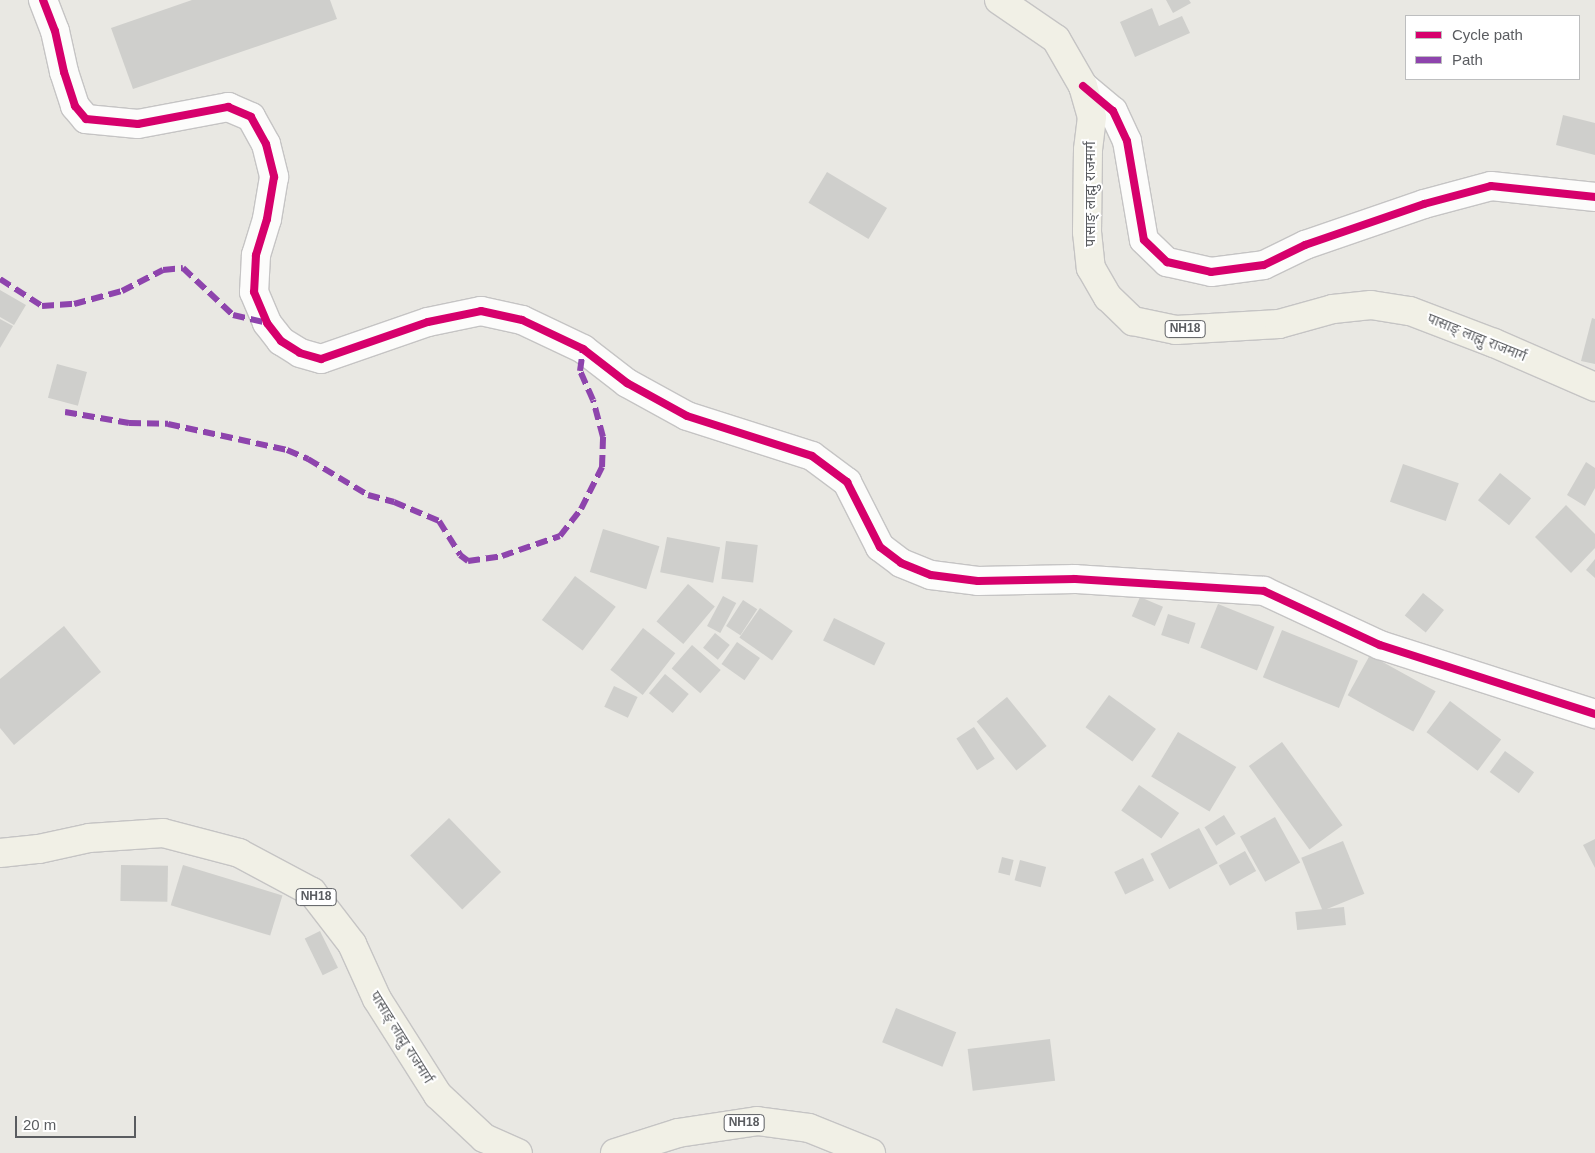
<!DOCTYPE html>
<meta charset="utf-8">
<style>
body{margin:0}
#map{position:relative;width:1595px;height:1153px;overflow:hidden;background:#e9e8e3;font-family:Helvetica,"Noto Sans Devanagari",sans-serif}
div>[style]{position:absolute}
.building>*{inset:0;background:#cfcfcc;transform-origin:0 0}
.roads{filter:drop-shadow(1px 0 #c5c4c4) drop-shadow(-1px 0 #c5c4c4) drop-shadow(0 1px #c5c4c4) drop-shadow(0 -1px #c5c4c4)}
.minor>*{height:28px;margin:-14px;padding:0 14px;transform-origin:14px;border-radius:14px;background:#fcfcfb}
.primary>*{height:28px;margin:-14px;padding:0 14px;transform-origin:14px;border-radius:14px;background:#f1f0e6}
.quiet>*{height:6px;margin-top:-3px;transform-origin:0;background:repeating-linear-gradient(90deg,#8e44ad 0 12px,transparent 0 18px)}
.cycleway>*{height:8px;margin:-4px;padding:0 4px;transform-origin:4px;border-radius:4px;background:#d6006c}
span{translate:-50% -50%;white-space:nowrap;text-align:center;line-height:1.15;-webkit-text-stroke:4px #fff;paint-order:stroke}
.shield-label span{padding:1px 4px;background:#fff;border:1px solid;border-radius:4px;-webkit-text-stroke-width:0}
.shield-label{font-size:12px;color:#5a5c60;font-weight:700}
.street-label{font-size:14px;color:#5a5c60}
.legend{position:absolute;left:1405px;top:15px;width:175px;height:65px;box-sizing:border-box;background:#fff;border:1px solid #bdbebf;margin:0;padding:6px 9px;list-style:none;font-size:15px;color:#5a5c60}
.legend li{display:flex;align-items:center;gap:10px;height:25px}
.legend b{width:25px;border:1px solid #bdbebf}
.scale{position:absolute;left:15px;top:1116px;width:121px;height:22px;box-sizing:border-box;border:2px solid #5a5c60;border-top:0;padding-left:6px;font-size:15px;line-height:18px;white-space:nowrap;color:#5a5c60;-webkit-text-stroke:4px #fff;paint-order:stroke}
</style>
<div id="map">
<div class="building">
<div style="clip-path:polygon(192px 0,330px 0,337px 19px,133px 89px,111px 28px)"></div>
<div style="clip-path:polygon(1166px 0,1189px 0,1191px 3px,1173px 13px)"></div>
<div style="clip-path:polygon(1152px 8px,1159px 26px,1182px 16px,1190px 33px,1135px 57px,1120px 22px)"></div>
<div style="clip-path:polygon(1563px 115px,1595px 123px,1595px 155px,1556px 145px)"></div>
<div style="left:827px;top:172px;width:70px;height:36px;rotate:31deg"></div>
<div style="clip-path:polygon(0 290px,26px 305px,14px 325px,0 317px)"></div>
<div style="clip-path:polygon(1592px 318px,1595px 319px,1595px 364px,1581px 361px)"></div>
<div style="clip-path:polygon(0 319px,13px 326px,0 348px)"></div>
<div style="left:57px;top:364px;width:31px;height:35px;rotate:15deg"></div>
<div style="clip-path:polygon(1586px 462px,1595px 468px,1595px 488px,1585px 506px,1567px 495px)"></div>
<div style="left:1403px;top:464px;width:59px;height:40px;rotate:19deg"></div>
<div style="left:1500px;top:473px;width:40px;height:35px;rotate:39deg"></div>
<div style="clip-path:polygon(1566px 505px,1595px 534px,1595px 548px,1571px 573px,1535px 537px)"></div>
<div style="left:603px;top:529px;width:59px;height:45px;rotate:17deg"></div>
<div style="left:667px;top:537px;width:54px;height:36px;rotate:11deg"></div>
<div style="left:726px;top:541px;width:32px;height:38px;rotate:7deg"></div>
<div style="clip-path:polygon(1595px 559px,1595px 578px,1586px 570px)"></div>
<div style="left:575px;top:576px;width:51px;height:55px;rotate:37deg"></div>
<div style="left:688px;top:584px;width:35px;height:49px;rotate:40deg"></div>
<div style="left:1423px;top:593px;width:27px;height:29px;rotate:39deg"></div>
<div style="left:723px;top:596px;width:15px;height:34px;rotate:28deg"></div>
<div style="left:1140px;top:597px;width:25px;height:21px;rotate:23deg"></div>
<div style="left:743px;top:600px;width:17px;height:31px;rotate:33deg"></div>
<div style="left:1218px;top:604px;width:61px;height:47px;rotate:22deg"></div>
<div style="left:760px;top:608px;width:40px;height:36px;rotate:35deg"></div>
<div style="left:1168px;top:614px;width:29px;height:22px;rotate:18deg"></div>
<div style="left:834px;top:618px;width:57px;height:25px;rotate:26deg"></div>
<div style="clip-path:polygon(64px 626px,101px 672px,14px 745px,0 728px,0 679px)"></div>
<div style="left:643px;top:628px;width:41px;height:53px;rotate:38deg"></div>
<div style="left:1282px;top:630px;width:82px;height:51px;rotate:22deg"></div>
<div style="left:715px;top:633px;width:19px;height:19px;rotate:39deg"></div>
<div style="left:737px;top:642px;width:28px;height:27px;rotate:35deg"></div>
<div style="left:692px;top:645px;width:38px;height:31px;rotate:41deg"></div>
<div style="left:1370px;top:655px;width:75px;height:46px;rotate:29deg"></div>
<div style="left:665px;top:674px;width:31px;height:25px;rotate:40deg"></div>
<div style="left:614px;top:686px;width:26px;height:23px;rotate:25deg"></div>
<div style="left:1109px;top:695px;width:58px;height:40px;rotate:36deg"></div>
<div style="left:1007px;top:697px;width:63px;height:39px;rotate:51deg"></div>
<div style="left:1450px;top:701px;width:64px;height:39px;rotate:37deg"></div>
<div style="left:974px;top:727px;width:38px;height:21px;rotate:57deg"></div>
<div style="left:1178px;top:732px;width:68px;height:52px;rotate:31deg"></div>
<div style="left:1282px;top:742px;width:103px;height:41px;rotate:54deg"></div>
<div style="left:1505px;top:751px;width:36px;height:26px;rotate:36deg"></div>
<div style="left:1139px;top:785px;width:49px;height:31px;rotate:35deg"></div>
<div style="left:1224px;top:815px;width:22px;height:23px;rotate:58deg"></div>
<div style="left:1275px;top:817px;width:52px;height:40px;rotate:61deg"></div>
<div style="left:449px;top:818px;width:75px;height:54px;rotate:46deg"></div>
<div style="left:1199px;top:828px;width:40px;height:55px;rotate:62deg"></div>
<div style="clip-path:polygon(1595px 839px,1595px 868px,1583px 845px)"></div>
<div style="left:1343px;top:841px;width:57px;height:45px;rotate:68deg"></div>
<div style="left:1245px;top:851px;width:23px;height:30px;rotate:61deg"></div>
<div style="left:1002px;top:857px;width:12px;height:16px;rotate:14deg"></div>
<div style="left:1143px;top:858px;width:25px;height:32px;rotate:64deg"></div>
<div style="left:1020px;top:860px;width:27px;height:21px;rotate:15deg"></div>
<div style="left:121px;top:865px;width:47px;height:36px;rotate:1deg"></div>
<div style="left:183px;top:865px;width:104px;height:42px;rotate:17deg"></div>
<div style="left:1344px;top:907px;width:18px;height:49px;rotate:84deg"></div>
<div style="left:320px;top:931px;width:41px;height:17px;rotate:64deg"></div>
<div style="left:896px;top:1008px;width:65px;height:37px;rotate:22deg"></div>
<div style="left:1050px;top:1039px;width:42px;height:83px;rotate:83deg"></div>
</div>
<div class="roads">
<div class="minor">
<div style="left:43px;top:0;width:33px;rotate:69deg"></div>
<div style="left:55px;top:31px;width:42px;rotate:77.6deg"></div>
<div style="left:64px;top:72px;width:36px;rotate:72deg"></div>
<div style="left:75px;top:106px;width:17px;rotate:50deg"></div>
<div style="left:86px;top:119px;width:52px;rotate:5.5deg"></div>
<div style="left:138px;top:124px;width:92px;rotate:-10.7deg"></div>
<div style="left:228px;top:107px;width:25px;rotate:23deg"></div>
<div style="left:251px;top:117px;width:31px;rotate:61deg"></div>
<div style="left:266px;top:144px;width:34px;rotate:76deg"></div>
<div style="left:274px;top:177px;width:43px;rotate:99.5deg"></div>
<div style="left:267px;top:219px;width:38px;rotate:107deg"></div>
<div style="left:256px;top:255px;width:37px;rotate:93deg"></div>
<div style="left:254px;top:292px;width:34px;rotate:67deg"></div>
<div style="left:267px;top:323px;width:23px;rotate:52deg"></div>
<div style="left:281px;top:341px;width:22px;rotate:32deg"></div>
<div style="left:300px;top:353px;width:22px;rotate:16deg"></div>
<div style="left:321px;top:359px;width:113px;rotate:-19.1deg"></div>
<div style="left:428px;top:322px;width:54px;rotate:-11.7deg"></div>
<div style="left:481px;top:311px;width:42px;rotate:12.4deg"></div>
<div style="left:522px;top:320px;width:68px;rotate:25.4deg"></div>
<div style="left:583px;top:349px;width:56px;rotate:37.7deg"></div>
<div style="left:627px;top:383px;width:68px;rotate:28.8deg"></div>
<div style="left:687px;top:416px;width:131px;rotate:17.7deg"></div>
<div style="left:812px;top:456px;width:44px;rotate:36.6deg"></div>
<div style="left:847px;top:482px;width:73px;rotate:63.1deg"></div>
<div style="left:880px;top:547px;width:26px;rotate:37deg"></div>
<div style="left:901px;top:563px;width:32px;rotate:22deg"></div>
<div style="left:931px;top:575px;width:47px;rotate:7.3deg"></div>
<div style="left:978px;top:581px;width:97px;rotate:-1.2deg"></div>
<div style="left:1075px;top:579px;width:189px;rotate:3.6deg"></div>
<div style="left:1264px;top:591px;width:128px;rotate:25deg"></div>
<div style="left:1380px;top:645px;width:226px;rotate:17.8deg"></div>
<div style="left:1083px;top:86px;width:39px;rotate:40deg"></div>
<div style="left:1113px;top:111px;width:33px;rotate:65deg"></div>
<div style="left:1127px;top:141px;width:100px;rotate:80.3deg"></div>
<div style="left:1144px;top:240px;width:32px;rotate:44deg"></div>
<div style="left:1167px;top:262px;width:45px;rotate:12.8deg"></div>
<div style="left:1211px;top:272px;width:53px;rotate:-7.5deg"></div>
<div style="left:1264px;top:265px;width:46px;rotate:-26deg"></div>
<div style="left:1305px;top:245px;width:126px;rotate:-19deg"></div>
<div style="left:1424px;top:204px;width:69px;rotate:-15deg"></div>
<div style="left:1491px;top:186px;width:105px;rotate:6deg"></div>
</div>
<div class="primary">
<div style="left:999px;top:0;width:69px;rotate:34.4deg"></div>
<div style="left:1056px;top:39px;width:54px;rotate:60.1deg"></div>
<div style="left:1083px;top:86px;width:32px;rotate:74deg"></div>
<div style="left:1092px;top:117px;width:33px;rotate:97deg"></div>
<div style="left:1088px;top:150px;width:82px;rotate:90.7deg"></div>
<div style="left:1087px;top:232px;width:36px;rotate:84deg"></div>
<div style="left:1091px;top:268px;width:34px;rotate:60deg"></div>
<div style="left:1108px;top:297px;width:35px;rotate:44deg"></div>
<div style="left:1133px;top:321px;width:44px;rotate:11.8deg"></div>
<div style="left:1176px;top:330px;width:103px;rotate:-3.3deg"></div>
<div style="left:1279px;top:324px;width:56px;rotate:-15.5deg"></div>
<div style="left:1333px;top:309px;width:38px;rotate:-6deg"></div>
<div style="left:1371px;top:305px;width:39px;rotate:9deg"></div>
<div style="left:1410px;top:311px;width:90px;rotate:20.9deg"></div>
<div style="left:1494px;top:343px;width:110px;rotate:23.5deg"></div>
<div style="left:0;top:853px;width:39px;rotate:-6deg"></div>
<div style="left:39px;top:849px;width:51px;rotate:-12.4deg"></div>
<div style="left:89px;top:838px;width:74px;rotate:-3.9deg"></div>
<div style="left:163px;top:833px;width:79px;rotate:14.7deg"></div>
<div style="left:239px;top:853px;width:83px;rotate:28.1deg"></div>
<div style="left:312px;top:892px;width:66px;rotate:52.4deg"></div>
<div style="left:352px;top:944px;width:60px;rotate:65.6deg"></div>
<div style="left:377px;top:999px;width:114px;rotate:57.6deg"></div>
<div style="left:438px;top:1095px;width:63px;rotate:43.1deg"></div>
<div style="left:484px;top:1138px;width:37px;rotate:24deg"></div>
<div style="left:615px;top:1153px;width:66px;rotate:-17.6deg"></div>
<div style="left:678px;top:1133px;width:80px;rotate:-8.6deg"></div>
<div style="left:757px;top:1121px;width:52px;rotate:7.7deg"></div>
<div style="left:809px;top:1128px;width:67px;rotate:22deg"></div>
</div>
</div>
<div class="quiet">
<div style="left:0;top:279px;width:50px;rotate:32.7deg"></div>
<div style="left:42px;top:306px;width:32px;rotate:-4deg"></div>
<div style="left:74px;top:304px;width:50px;rotate:-15.2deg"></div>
<div style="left:122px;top:291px;width:46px;rotate:-27.1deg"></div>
<div style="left:163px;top:270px;width:20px;rotate:-6deg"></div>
<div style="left:183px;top:268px;width:69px;rotate:43.2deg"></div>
<div style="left:233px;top:315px;width:35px;rotate:13deg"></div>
<div style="left:65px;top:412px;width:65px;rotate:9.8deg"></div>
<div style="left:129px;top:423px;width:39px;rotate:1deg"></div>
<div style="left:168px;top:424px;width:122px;rotate:12.3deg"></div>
<div style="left:287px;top:450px;width:23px;rotate:23deg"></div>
<div style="left:308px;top:459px;width:70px;rotate:31deg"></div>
<div style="left:368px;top:495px;width:27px;rotate:15deg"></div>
<div style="left:394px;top:502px;width:49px;rotate:22.9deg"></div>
<div style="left:439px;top:521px;width:40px;rotate:58deg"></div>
<div style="left:460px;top:555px;width:10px;rotate:37deg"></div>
<div style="left:468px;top:561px;width:34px;rotate:-8deg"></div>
<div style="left:502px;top:556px;width:61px;rotate:-19deg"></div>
<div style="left:560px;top:536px;width:34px;rotate:-52deg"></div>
<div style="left:581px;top:509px;width:47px;rotate:-63.4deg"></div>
<div style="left:602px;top:467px;width:30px;rotate:-88deg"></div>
<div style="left:603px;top:437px;width:38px;rotate:-105deg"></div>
<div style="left:593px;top:400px;width:32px;rotate:-114deg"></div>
<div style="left:580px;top:371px;width:22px;rotate:-82deg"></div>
</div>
<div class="cycleway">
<div style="left:43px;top:0;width:33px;rotate:69deg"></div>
<div style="left:55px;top:31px;width:42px;rotate:77.6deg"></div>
<div style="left:64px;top:72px;width:36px;rotate:72deg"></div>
<div style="left:75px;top:106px;width:17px;rotate:50deg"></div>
<div style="left:86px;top:119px;width:52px;rotate:5.5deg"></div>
<div style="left:138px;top:124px;width:92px;rotate:-10.7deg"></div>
<div style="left:228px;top:107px;width:25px;rotate:23deg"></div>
<div style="left:251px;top:117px;width:31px;rotate:61deg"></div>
<div style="left:266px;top:144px;width:34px;rotate:76deg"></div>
<div style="left:274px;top:177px;width:43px;rotate:99.5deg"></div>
<div style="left:267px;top:219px;width:38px;rotate:107deg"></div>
<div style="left:256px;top:255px;width:37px;rotate:93deg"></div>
<div style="left:254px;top:292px;width:34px;rotate:67deg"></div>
<div style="left:267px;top:323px;width:23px;rotate:52deg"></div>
<div style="left:281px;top:341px;width:22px;rotate:32deg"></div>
<div style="left:300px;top:353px;width:22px;rotate:16deg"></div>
<div style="left:321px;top:359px;width:113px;rotate:-19.1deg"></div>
<div style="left:428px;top:322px;width:54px;rotate:-11.7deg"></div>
<div style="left:481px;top:311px;width:42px;rotate:12.4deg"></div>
<div style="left:522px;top:320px;width:68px;rotate:25.4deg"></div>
<div style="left:583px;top:349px;width:56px;rotate:37.7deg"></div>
<div style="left:627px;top:383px;width:68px;rotate:28.8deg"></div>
<div style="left:687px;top:416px;width:131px;rotate:17.7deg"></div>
<div style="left:812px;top:456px;width:44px;rotate:36.6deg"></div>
<div style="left:847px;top:482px;width:73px;rotate:63.1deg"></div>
<div style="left:880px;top:547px;width:26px;rotate:37deg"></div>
<div style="left:901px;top:563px;width:32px;rotate:22deg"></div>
<div style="left:931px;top:575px;width:47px;rotate:7.3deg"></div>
<div style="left:978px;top:581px;width:97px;rotate:-1.2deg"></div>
<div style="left:1075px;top:579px;width:189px;rotate:3.6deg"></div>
<div style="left:1264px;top:591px;width:128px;rotate:25deg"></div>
<div style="left:1380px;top:645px;width:226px;rotate:17.8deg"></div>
<div style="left:1083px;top:86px;width:39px;rotate:40deg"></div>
<div style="left:1113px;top:111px;width:33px;rotate:65deg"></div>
<div style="left:1127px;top:141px;width:100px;rotate:80.3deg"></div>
<div style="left:1144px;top:240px;width:32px;rotate:44deg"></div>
<div style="left:1167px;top:262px;width:45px;rotate:12.8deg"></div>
<div style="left:1211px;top:272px;width:53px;rotate:-7.5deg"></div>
<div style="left:1264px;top:265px;width:46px;rotate:-26deg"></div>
<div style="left:1305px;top:245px;width:126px;rotate:-19deg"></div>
<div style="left:1424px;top:204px;width:69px;rotate:-15deg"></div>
<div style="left:1491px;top:186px;width:105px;rotate:6deg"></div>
</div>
<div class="shield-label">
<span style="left:1185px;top:329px">NH18</span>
<span style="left:316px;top:897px">NH18</span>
<span style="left:744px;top:1123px">NH18</span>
</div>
<div class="street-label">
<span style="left:1090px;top:194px;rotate:-90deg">पासाङ् लाह्मु राजमार्ग</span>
<span style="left:1477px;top:337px;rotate:22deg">पासाङ् लाह्मु राजमार्ग</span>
<span style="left:402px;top:1037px;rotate:58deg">पासाङ् लाह्मु राजमार्ग</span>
</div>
<ul class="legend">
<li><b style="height:6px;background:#d6006c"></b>Cycle path</li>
<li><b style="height:6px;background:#8e44ad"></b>Path</li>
</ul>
<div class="scale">20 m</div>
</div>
